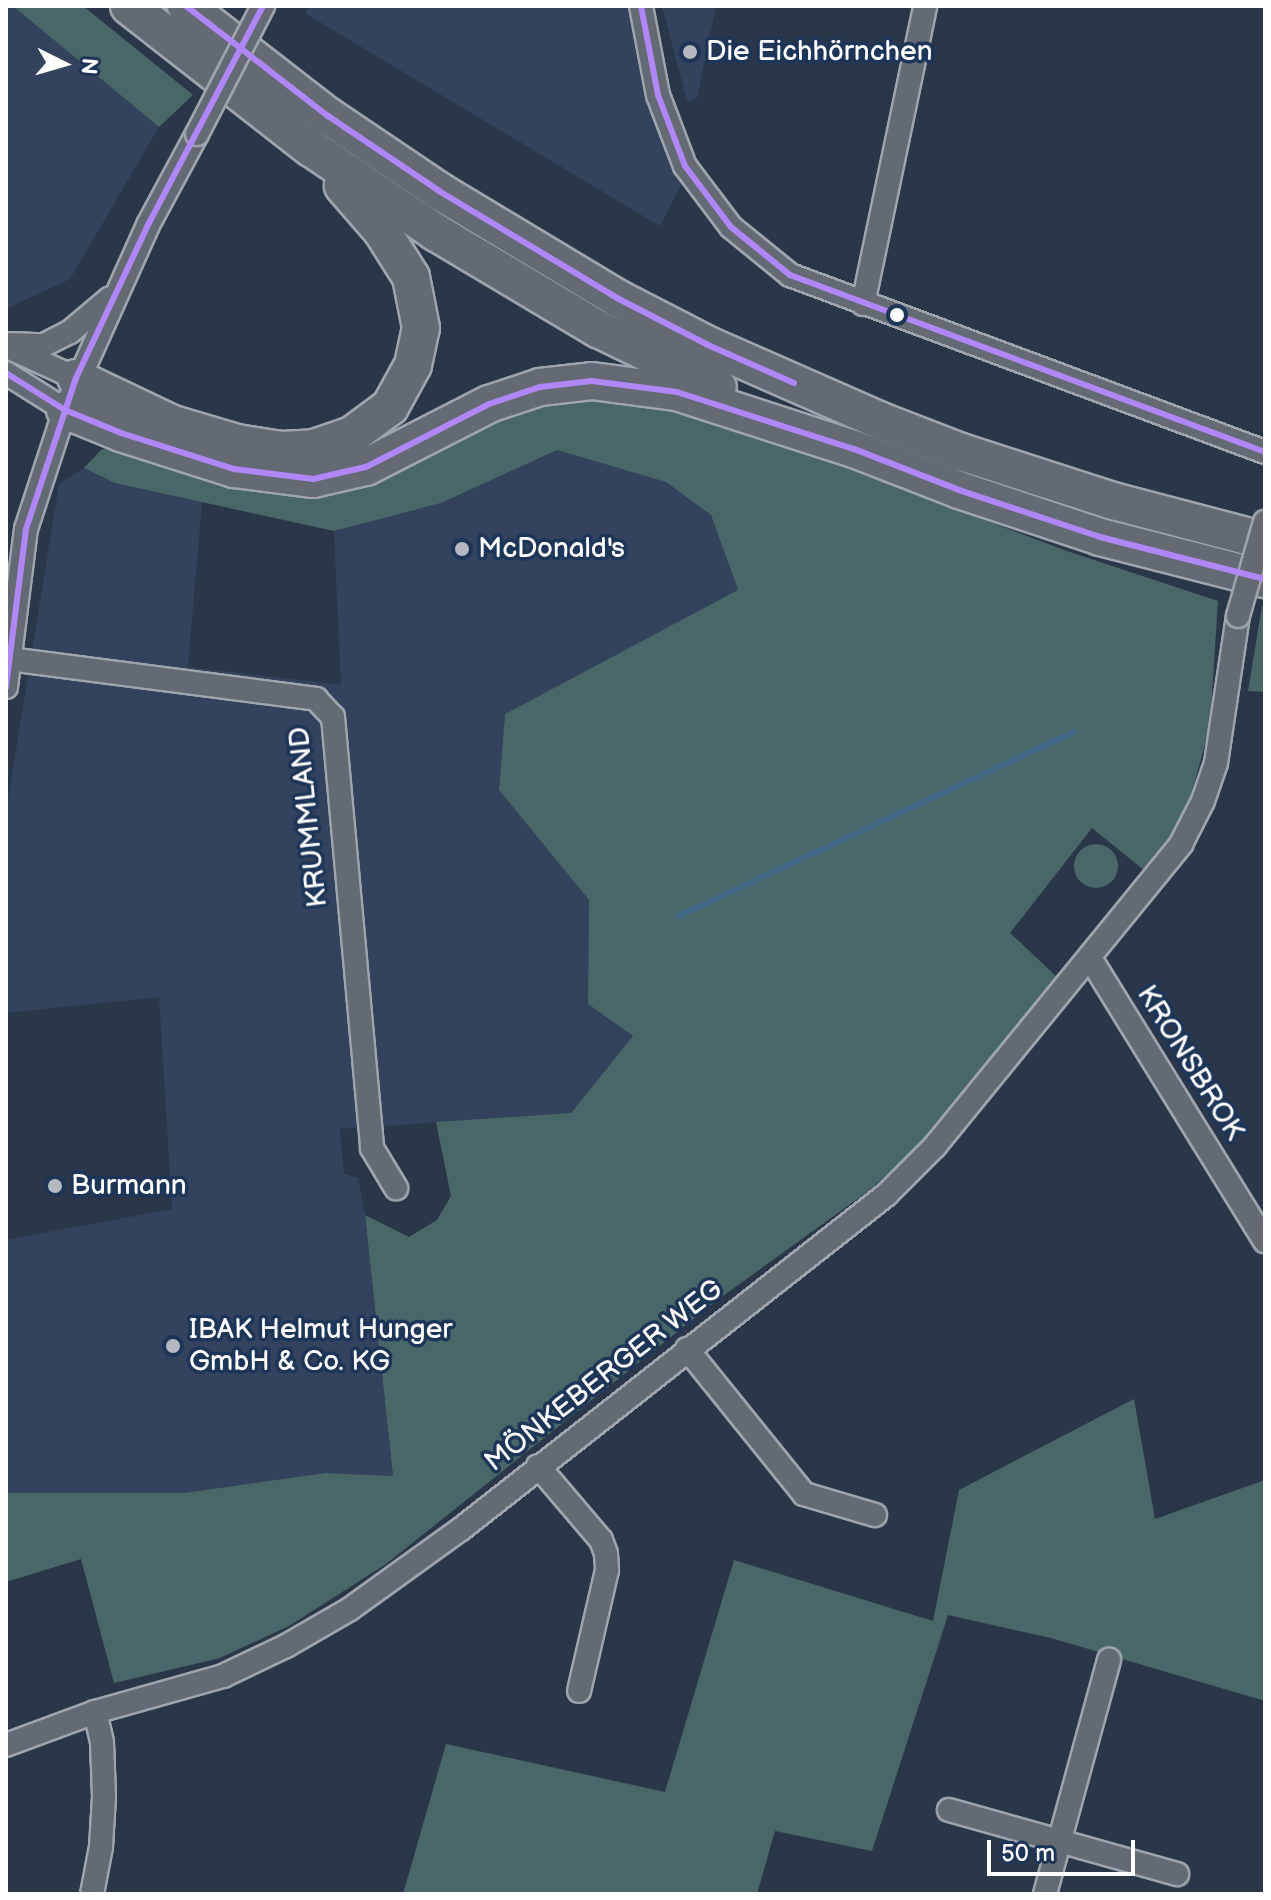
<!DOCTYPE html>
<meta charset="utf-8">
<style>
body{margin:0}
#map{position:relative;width:1271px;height:1900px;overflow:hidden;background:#2a374a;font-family:"Balsamiq Sans",sans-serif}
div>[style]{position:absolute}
.built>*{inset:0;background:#33435d}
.green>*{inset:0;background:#496769}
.round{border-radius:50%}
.stream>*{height:6px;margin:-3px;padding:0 3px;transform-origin:3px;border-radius:3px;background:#426686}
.roads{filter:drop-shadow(2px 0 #9fa5ae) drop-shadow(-2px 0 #9fa5ae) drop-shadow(0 2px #9fa5ae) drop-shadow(0 -2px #9fa5ae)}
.minor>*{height:22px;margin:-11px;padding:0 11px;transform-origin:11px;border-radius:11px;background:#636a74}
.trunk>*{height:36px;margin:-18px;padding:0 18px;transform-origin:18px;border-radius:18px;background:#636a74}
.bridges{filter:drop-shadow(2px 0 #9fa5ae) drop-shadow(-2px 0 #9fa5ae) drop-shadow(0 2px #9fa5ae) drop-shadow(0 -2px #9fa5ae)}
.minor-bridge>*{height:22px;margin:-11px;padding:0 11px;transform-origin:11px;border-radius:11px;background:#636a74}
.bus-1>*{height:6px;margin:-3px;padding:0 3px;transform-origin:3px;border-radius:3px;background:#b087f7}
.dots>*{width:22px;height:22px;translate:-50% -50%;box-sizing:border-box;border:4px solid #1d3557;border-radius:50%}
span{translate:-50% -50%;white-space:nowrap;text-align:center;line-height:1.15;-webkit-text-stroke:7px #1d3557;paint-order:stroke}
.poi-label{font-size:28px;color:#fff}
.left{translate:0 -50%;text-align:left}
.street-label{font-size:28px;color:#fff}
.frame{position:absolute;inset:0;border:8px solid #fff;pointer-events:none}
.north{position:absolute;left:24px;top:24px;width:80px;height:80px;-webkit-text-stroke:6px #1d3557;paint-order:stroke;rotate:95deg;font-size:22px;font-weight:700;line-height:32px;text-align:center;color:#fff}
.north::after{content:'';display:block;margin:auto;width:28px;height:36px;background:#fff;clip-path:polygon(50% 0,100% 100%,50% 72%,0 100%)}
.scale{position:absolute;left:987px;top:1840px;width:148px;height:36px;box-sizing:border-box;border:4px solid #fff;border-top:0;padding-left:10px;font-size:24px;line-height:28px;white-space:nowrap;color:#fff;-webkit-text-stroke:6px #1d3557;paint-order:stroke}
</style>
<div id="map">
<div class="built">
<div style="clip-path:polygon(6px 6px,13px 6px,159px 127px,70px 279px,6px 309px)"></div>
<div style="clip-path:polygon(309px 6px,629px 6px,649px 97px,683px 181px,660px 226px,305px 13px)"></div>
<div style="clip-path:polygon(662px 6px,716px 6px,697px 98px,687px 102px)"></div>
<div style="clip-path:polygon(557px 450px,666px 482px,711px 515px,738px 591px,505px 714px,499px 790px,589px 900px,588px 1004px,633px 1036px,571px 1113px,340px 1129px,344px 1174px,358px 1178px,365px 1215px,393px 1476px,325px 1473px,184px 1493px,7px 1493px,6px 1240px,172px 1209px,159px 997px,6px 1013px,6px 812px,59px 484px,84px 468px,115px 483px,202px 502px,188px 667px,341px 685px,334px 531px,441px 503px)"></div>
</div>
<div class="green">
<div style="clip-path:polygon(13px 6px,83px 6px,193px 95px,159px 127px)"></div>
<div style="clip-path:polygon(608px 392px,675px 403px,1064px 550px,1218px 601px,1210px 725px,1191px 796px,1165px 847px,1145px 871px,1092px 828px,1010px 933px,1057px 977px,924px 1139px,870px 1190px,716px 1301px,386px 1564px,289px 1626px,220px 1658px,114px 1683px,81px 1559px,6px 1582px,7px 1493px,184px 1493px,325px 1473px,393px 1476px,365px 1215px,409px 1237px,437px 1220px,451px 1196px,436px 1122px,571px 1113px,633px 1036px,588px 1004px,589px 900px,499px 790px,505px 714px,738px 590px,711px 515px,666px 482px,557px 450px,441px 503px,334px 531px,115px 483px,84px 468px,101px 450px,118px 445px,261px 490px,341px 492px,399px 472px,500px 414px,543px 397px)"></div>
<div style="clip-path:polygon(1262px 606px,1265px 607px,1265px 692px,1248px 691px)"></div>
<div class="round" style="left:1074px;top:844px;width:44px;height:44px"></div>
<div style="clip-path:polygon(1134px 1399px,1155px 1519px,1265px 1480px,1265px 1701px,1051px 1638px,948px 1615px,872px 1851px,775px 1831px,757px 1894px,403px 1894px,446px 1744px,665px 1792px,734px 1560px,933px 1621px,959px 1490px)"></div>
</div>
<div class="stream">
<div style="left:679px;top:916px;width:436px;rotate:-25deg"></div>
</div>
<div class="roads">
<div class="minor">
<div style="left:641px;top:6px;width:91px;rotate:79.2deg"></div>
<div style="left:658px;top:95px;width:76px;rotate:69.2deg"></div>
<div style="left:685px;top:166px;width:76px;rotate:53deg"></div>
<div style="left:731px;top:227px;width:76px;rotate:39.1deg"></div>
<div style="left:790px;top:275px;width:507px;rotate:20.44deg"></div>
<div style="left:863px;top:304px;width:304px;rotate:-78.2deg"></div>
<div style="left:6px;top:344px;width:38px;rotate:2deg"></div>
<div style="left:44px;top:345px;width:29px;rotate:-27deg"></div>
<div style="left:70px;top:332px;width:52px;rotate:-40.4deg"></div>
<div style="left:12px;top:349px;width:70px;rotate:24.4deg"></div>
<div style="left:6px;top:373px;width:70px;rotate:32.1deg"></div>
<div style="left:9px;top:659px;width:310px;rotate:7.4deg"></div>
<div style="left:316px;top:699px;width:25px;rotate:47deg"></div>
<div style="left:333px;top:717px;width:433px;rotate:84.8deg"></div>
<div style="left:372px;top:1148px;width:47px;rotate:59deg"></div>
<div style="left:6px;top:687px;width:159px;rotate:-82.8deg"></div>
<div style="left:26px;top:529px;width:125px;rotate:-71.9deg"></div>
<div style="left:65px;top:410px;width:203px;rotate:-65.8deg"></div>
<div style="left:148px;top:225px;width:103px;rotate:-61.7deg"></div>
<div style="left:1090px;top:958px;width:333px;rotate:58.3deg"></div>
<div style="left:687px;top:1349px;width:186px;rotate:51.1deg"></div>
<div style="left:804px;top:1494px;width:74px;rotate:16.5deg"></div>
<div style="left:538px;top:1466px;width:97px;rotate:49.6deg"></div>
<div style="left:601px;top:1540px;width:15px;rotate:70deg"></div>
<div style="left:606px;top:1554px;width:16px;rotate:86deg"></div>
<div style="left:607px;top:1570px;width:124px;rotate:103deg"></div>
<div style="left:6px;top:1745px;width:95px;rotate:-20.3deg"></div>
<div style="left:95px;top:1712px;width:133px;rotate:-15.7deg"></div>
<div style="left:223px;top:1676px;width:70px;rotate:-25.5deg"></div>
<div style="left:286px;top:1646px;width:74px;rotate:-30deg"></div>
<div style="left:350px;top:1609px;width:137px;rotate:-35.8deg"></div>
<div style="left:461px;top:1529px;width:541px;rotate:-38.16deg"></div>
<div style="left:886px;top:1195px;width:69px;rotate:-45deg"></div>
<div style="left:935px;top:1146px;width:390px;rotate:-50.8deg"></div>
<div style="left:1181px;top:844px;width:48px;rotate:-62.9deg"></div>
<div style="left:1203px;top:801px;width:40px;rotate:-71.1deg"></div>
<div style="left:1216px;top:763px;width:149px;rotate:-81.5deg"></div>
<div style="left:949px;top:1810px;width:237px;rotate:15.7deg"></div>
<div style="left:92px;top:1894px;width:48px;rotate:-79.2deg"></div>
<div style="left:101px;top:1847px;width:51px;rotate:-86.6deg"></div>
<div style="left:104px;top:1796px;width:54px;rotate:-92.1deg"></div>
<div style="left:102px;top:1742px;width:31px;rotate:-103deg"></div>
<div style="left:1045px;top:1894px;width:243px;rotate:-74.7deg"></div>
</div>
<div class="trunk">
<div style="left:129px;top:6px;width:231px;rotate:38deg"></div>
<div style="left:311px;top:148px;width:150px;rotate:34.1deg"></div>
<div style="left:435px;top:232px;width:190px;rotate:30.8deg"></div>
<div style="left:598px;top:329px;width:133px;rotate:25.8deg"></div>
<div style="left:186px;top:6px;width:180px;rotate:37.8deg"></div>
<div style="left:328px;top:116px;width:134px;rotate:34deg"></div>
<div style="left:439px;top:191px;width:208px;rotate:31deg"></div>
<div style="left:617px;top:298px;width:102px;rotate:27.3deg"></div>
<div style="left:708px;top:345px;width:189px;rotate:23.7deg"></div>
<div style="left:881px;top:421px;width:86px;rotate:21.2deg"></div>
<div style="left:961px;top:452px;width:160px;rotate:17.9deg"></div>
<div style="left:1113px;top:501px;width:157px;rotate:14.7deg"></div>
<div style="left:76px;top:378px;width:107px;rotate:25.4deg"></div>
<div style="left:173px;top:424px;width:67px;rotate:16.5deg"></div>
<div style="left:237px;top:443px;width:45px;rotate:9deg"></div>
<div style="left:281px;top:450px;width:33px;rotate:-3deg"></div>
<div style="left:314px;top:448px;width:40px;rotate:-18.9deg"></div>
<div style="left:352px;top:435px;width:47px;rotate:-36.4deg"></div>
<div style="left:390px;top:407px;width:48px;rotate:-61.3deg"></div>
<div style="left:413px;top:365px;width:38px;rotate:-78deg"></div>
<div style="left:421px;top:328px;width:52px;rotate:-101.1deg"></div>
<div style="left:411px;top:277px;width:54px;rotate:-122.2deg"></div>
<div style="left:382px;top:231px;width:60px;rotate:-130.9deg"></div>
<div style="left:65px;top:410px;width:61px;rotate:22.3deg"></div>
<div style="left:121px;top:433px;width:119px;rotate:17.7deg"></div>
<div style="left:234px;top:469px;width:80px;rotate:7.2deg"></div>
<div style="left:313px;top:479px;width:54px;rotate:-12.8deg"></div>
<div style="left:366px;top:467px;width:138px;rotate:-27.1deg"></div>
<div style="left:489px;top:404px;width:54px;rotate:-18.4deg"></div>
<div style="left:540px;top:387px;width:52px;rotate:-6.6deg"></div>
<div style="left:592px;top:381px;width:86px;rotate:7.4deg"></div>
<div style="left:677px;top:392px;width:186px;rotate:17.9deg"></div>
<div style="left:854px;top:449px;width:113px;rotate:21.3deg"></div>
<div style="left:959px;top:490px;width:149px;rotate:18.4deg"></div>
<div style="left:1100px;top:537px;width:170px;rotate:14.3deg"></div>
</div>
</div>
<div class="bridges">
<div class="minor-bridge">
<div style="left:197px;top:134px;width:144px;rotate:-62.7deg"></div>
<div style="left:1238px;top:616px;width:98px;rotate:-74deg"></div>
</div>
</div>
<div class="bus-1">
<div style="left:186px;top:6px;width:180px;rotate:37.8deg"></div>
<div style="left:328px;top:116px;width:134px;rotate:34deg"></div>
<div style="left:439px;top:191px;width:208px;rotate:31deg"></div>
<div style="left:617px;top:298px;width:102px;rotate:27.3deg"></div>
<div style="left:708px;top:345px;width:94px;rotate:23.8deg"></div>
<div style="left:641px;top:6px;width:91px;rotate:79.2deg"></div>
<div style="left:658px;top:95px;width:76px;rotate:69.2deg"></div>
<div style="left:685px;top:166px;width:76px;rotate:53deg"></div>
<div style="left:731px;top:227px;width:76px;rotate:39.1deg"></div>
<div style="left:790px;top:275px;width:507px;rotate:20.44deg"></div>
<div style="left:6px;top:373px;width:70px;rotate:32.1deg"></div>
<div style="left:65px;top:410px;width:61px;rotate:22.3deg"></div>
<div style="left:121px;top:433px;width:119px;rotate:17.7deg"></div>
<div style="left:234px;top:469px;width:80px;rotate:7.2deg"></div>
<div style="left:313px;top:479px;width:54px;rotate:-12.8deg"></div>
<div style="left:366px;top:467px;width:138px;rotate:-27.1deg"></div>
<div style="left:489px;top:404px;width:54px;rotate:-18.4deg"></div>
<div style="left:540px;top:387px;width:52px;rotate:-6.6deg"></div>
<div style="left:592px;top:381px;width:86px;rotate:7.4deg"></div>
<div style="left:677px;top:392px;width:186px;rotate:17.9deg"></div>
<div style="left:854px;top:449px;width:113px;rotate:21.3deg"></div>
<div style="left:959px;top:490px;width:149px;rotate:18.4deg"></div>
<div style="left:1100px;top:537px;width:170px;rotate:14.3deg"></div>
<div style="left:6px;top:687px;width:159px;rotate:-82.8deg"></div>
<div style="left:26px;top:529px;width:159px;rotate:-71.7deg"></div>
<div style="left:76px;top:378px;width:169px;rotate:-64.8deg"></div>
<div style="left:148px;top:225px;width:247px;rotate:-62.3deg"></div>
</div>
<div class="dots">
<div style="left:690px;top:52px;background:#b4b9c0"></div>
<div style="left:897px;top:315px;background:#fff"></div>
<div style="left:462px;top:549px;background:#b4b9c0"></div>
<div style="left:55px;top:1186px;background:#b4b9c0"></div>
<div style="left:173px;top:1346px;background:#b4b9c0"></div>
</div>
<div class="poi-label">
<span class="left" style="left:706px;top:52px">Die Eichhörnchen</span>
<span class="left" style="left:478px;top:549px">McDonald's</span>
<span class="left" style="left:71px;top:1186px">Burmann</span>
<span class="left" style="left:189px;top:1346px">IBAK Helmut Hunger<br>GmbH &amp; Co. KG</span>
</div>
<div class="street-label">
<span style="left:309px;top:817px;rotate:-96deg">KRUMMLAND</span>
<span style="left:1190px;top:1063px;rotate:58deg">KRONSBROK</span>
<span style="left:604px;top:1376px;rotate:-38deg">MÖNKEBERGER WEG</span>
</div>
<div class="frame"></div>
<div class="north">N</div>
<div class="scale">50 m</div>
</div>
